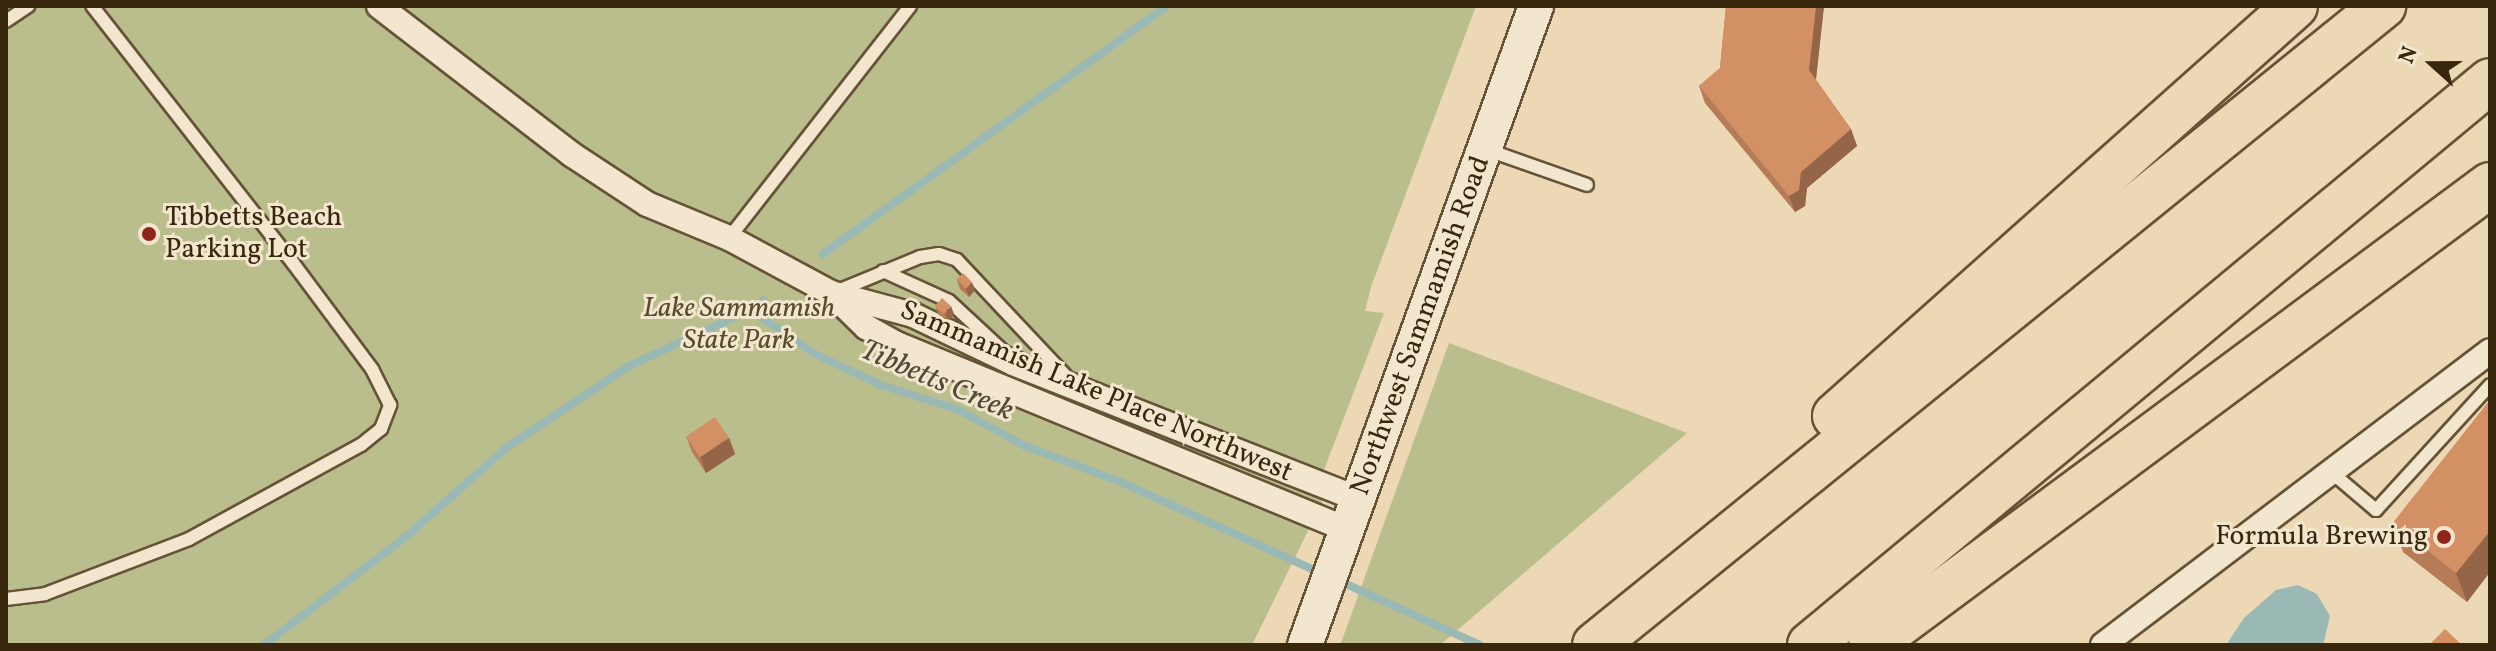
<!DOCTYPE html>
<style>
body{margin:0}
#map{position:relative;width:2496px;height:651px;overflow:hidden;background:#ecd8b5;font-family:Vollkorn,serif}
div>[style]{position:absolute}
.green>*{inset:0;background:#babe8c}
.water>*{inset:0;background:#9ab9b4}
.stream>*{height:8px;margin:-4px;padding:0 4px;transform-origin:4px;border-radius:4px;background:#9ab9b4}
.roads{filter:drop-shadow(2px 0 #665337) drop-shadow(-2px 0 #665337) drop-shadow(0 2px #665337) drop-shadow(0 -2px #665337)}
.lane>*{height:12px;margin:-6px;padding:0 6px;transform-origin:6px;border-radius:6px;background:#f3e6cf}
.street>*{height:24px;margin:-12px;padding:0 12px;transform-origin:12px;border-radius:12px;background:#f3e6cf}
.secondary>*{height:34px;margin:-17px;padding:0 17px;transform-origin:17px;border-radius:17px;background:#f3e6cf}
.highway>*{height:44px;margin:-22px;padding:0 22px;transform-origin:22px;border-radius:22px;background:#ecd8b5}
.wall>*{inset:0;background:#b67c57}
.shaded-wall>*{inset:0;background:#946547}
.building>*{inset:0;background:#d49065;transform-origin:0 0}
.dots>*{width:22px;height:22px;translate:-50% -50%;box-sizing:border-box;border:4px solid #f3e6cf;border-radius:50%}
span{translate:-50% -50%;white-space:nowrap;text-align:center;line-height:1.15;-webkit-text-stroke:6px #f3e6cf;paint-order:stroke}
.poi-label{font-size:28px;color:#39270d}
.left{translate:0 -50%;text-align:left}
.right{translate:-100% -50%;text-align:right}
.park-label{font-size:28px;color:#594d2d;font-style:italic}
.street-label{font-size:28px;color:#39270d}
.water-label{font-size:30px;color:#514c37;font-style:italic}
.frame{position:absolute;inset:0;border:8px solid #39270d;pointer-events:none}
.north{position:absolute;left:2392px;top:24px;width:80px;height:80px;-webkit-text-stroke:6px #f3e6cf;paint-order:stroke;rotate:291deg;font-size:22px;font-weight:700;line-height:32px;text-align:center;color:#39270d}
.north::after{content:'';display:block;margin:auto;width:28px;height:36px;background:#39270d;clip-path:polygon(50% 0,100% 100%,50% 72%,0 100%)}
</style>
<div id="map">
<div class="green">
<div style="clip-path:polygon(6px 6px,1476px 6px,1371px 287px,1365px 311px,1384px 313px,1322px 475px,1329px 488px,1252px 645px,6px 645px)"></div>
<div style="clip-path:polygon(1449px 343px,1687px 433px,1440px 645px,1346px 645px,1341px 643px)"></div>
</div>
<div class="water">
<div style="clip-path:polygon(2298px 585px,2317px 594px,2330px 616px,2323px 645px,2226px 645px,2244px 618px,2276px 590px)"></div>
</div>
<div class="stream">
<div style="left:823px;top:254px;width:424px;rotate:-35.8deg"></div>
<div style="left:750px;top:310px;width:17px;rotate:-36deg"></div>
<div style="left:1335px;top:579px;width:159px;rotate:24.5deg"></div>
<div style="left:264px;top:645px;width:181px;rotate:-37.4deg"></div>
<div style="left:408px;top:535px;width:131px;rotate:-41.6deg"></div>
<div style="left:506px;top:448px;width:148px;rotate:-33.7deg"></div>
<div style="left:629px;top:366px;width:133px;rotate:-24.8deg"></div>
<div style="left:750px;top:310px;width:78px;rotate:34.1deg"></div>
<div style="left:815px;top:354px;width:73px;rotate:25.2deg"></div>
<div style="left:881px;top:385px;width:82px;rotate:17.8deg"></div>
<div style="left:959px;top:410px;width:73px;rotate:28.7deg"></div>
<div style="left:1023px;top:445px;width:107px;rotate:20.8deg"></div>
<div style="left:1123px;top:483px;width:220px;rotate:24.5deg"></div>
</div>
<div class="roads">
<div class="lane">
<div style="left:6px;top:21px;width:27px;rotate:-34deg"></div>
<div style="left:1485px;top:149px;width:108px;rotate:19.4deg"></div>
<div style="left:729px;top:238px;width:294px;rotate:-52deg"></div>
<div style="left:883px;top:271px;width:72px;rotate:24.4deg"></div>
<div style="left:949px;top:301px;width:72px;rotate:42.8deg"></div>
<div style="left:835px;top:292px;width:92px;rotate:-22.4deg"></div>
<div style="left:920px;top:257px;width:19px;rotate:-9deg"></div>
<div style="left:939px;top:254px;width:19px;rotate:18deg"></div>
<div style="left:957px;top:260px;width:159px;rotate:46.8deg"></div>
<div style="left:2331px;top:472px;width:59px;rotate:40.2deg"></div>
<div style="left:2376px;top:510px;width:169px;rotate:-47.6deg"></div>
<div style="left:6px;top:599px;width:39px;rotate:-7deg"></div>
<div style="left:45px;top:594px;width:154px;rotate:-20.9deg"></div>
<div style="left:189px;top:539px;width:196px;rotate:-28.7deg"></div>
<div style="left:361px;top:445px;width:26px;rotate:-39deg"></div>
<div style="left:381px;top:429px;width:26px;rotate:-69deg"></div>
<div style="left:390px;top:405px;width:40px;rotate:-116.6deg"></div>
<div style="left:372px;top:369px;width:132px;rotate:-126.7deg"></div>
<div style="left:293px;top:263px;width:326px;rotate:-128deg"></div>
</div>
<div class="street">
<div style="left:379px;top:6px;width:242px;rotate:37.6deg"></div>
<div style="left:571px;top:154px;width:91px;rotate:33.3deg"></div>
<div style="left:647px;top:204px;width:89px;rotate:22.5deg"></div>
<div style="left:729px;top:238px;width:116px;rotate:28.3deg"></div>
<div style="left:831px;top:293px;width:85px;rotate:15deg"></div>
<div style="left:913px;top:315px;width:111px;rotate:25.6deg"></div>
<div style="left:1013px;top:363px;width:371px;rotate:21.5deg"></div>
<div style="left:831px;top:293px;width:49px;rotate:44.2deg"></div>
<div style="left:866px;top:327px;width:35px;rotate:29deg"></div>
<div style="left:897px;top:344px;width:488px;rotate:22.4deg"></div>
<div style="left:2103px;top:645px;width:486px;rotate:-37.2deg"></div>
</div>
<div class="secondary">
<div style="left:1305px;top:645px;width:679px;rotate:-70.12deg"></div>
</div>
<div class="highway">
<div style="left:1835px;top:416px;width:616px;rotate:-41.71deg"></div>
<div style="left:1595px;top:645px;width:1015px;rotate:-39.04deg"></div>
<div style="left:1810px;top:645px;width:883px;rotate:-39.67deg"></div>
<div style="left:1871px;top:645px;width:771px;rotate:-36.62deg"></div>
</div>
</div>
<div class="wall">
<div style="clip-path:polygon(1726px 6px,1824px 6px,1816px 80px,1851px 129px,1857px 146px,1807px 188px,1805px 206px,1795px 212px,1705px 103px,1699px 86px,1720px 68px)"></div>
<div style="clip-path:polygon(957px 280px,975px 290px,969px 297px,960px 289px)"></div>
<div style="clip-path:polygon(935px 306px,954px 314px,948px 323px,938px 314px)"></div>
<div style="clip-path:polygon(2490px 400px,2490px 572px,2467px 602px,2403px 552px,2393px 523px)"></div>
<div style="clip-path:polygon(686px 436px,729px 438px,735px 454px,706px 473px,692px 452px)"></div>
</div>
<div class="shaded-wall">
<div style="clip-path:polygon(1816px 6px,1824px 6px,1815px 87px,1809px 70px)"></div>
<div style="clip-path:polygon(1851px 129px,1857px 146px,1807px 188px,1805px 206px,1795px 212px,1789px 196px,1801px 172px)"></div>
<div style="clip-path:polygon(972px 282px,975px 290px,969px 297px,966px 289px)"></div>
<div style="clip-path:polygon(951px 306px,954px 314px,948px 323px,945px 314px)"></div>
<div style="clip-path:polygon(729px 438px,735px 454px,706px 473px,700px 457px)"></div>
<div style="clip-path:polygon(2490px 531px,2490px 572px,2467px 602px,2456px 573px)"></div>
</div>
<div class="building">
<div style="clip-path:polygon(1726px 6px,1816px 6px,1809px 70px,1851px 129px,1801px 172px,1799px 190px,1789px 196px,1699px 86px,1720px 68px)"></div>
<div style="left:963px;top:273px;width:13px;height:9px;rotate:45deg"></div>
<div style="left:942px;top:298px;width:12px;height:11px;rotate:42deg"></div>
<div style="clip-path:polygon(2490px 400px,2490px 531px,2456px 573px,2393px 523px)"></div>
<div style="left:715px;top:417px;width:25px;height:35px;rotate:56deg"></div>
<div style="clip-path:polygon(2445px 629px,2462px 645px,2429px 645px)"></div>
</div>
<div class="dots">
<div style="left:149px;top:234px;background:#8f2418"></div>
<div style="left:2444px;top:537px;background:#8f2418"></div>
</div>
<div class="poi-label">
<span class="left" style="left:165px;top:234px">Tibbetts Beach<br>Parking Lot</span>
<span class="right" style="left:2428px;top:537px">Formula Brewing</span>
</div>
<div class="park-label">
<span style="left:739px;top:325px">Lake Sammamish<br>State Park</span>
</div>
<div class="street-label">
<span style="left:1421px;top:326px;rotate:-70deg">Northwest Sammamish Road</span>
<span style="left:1096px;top:392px;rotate:23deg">Sammamish Lake Place Northwest</span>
</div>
<div class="water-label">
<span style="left:937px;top:381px;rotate:23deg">Tibbetts Creek</span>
</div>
<div class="frame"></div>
<div class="north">N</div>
</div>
